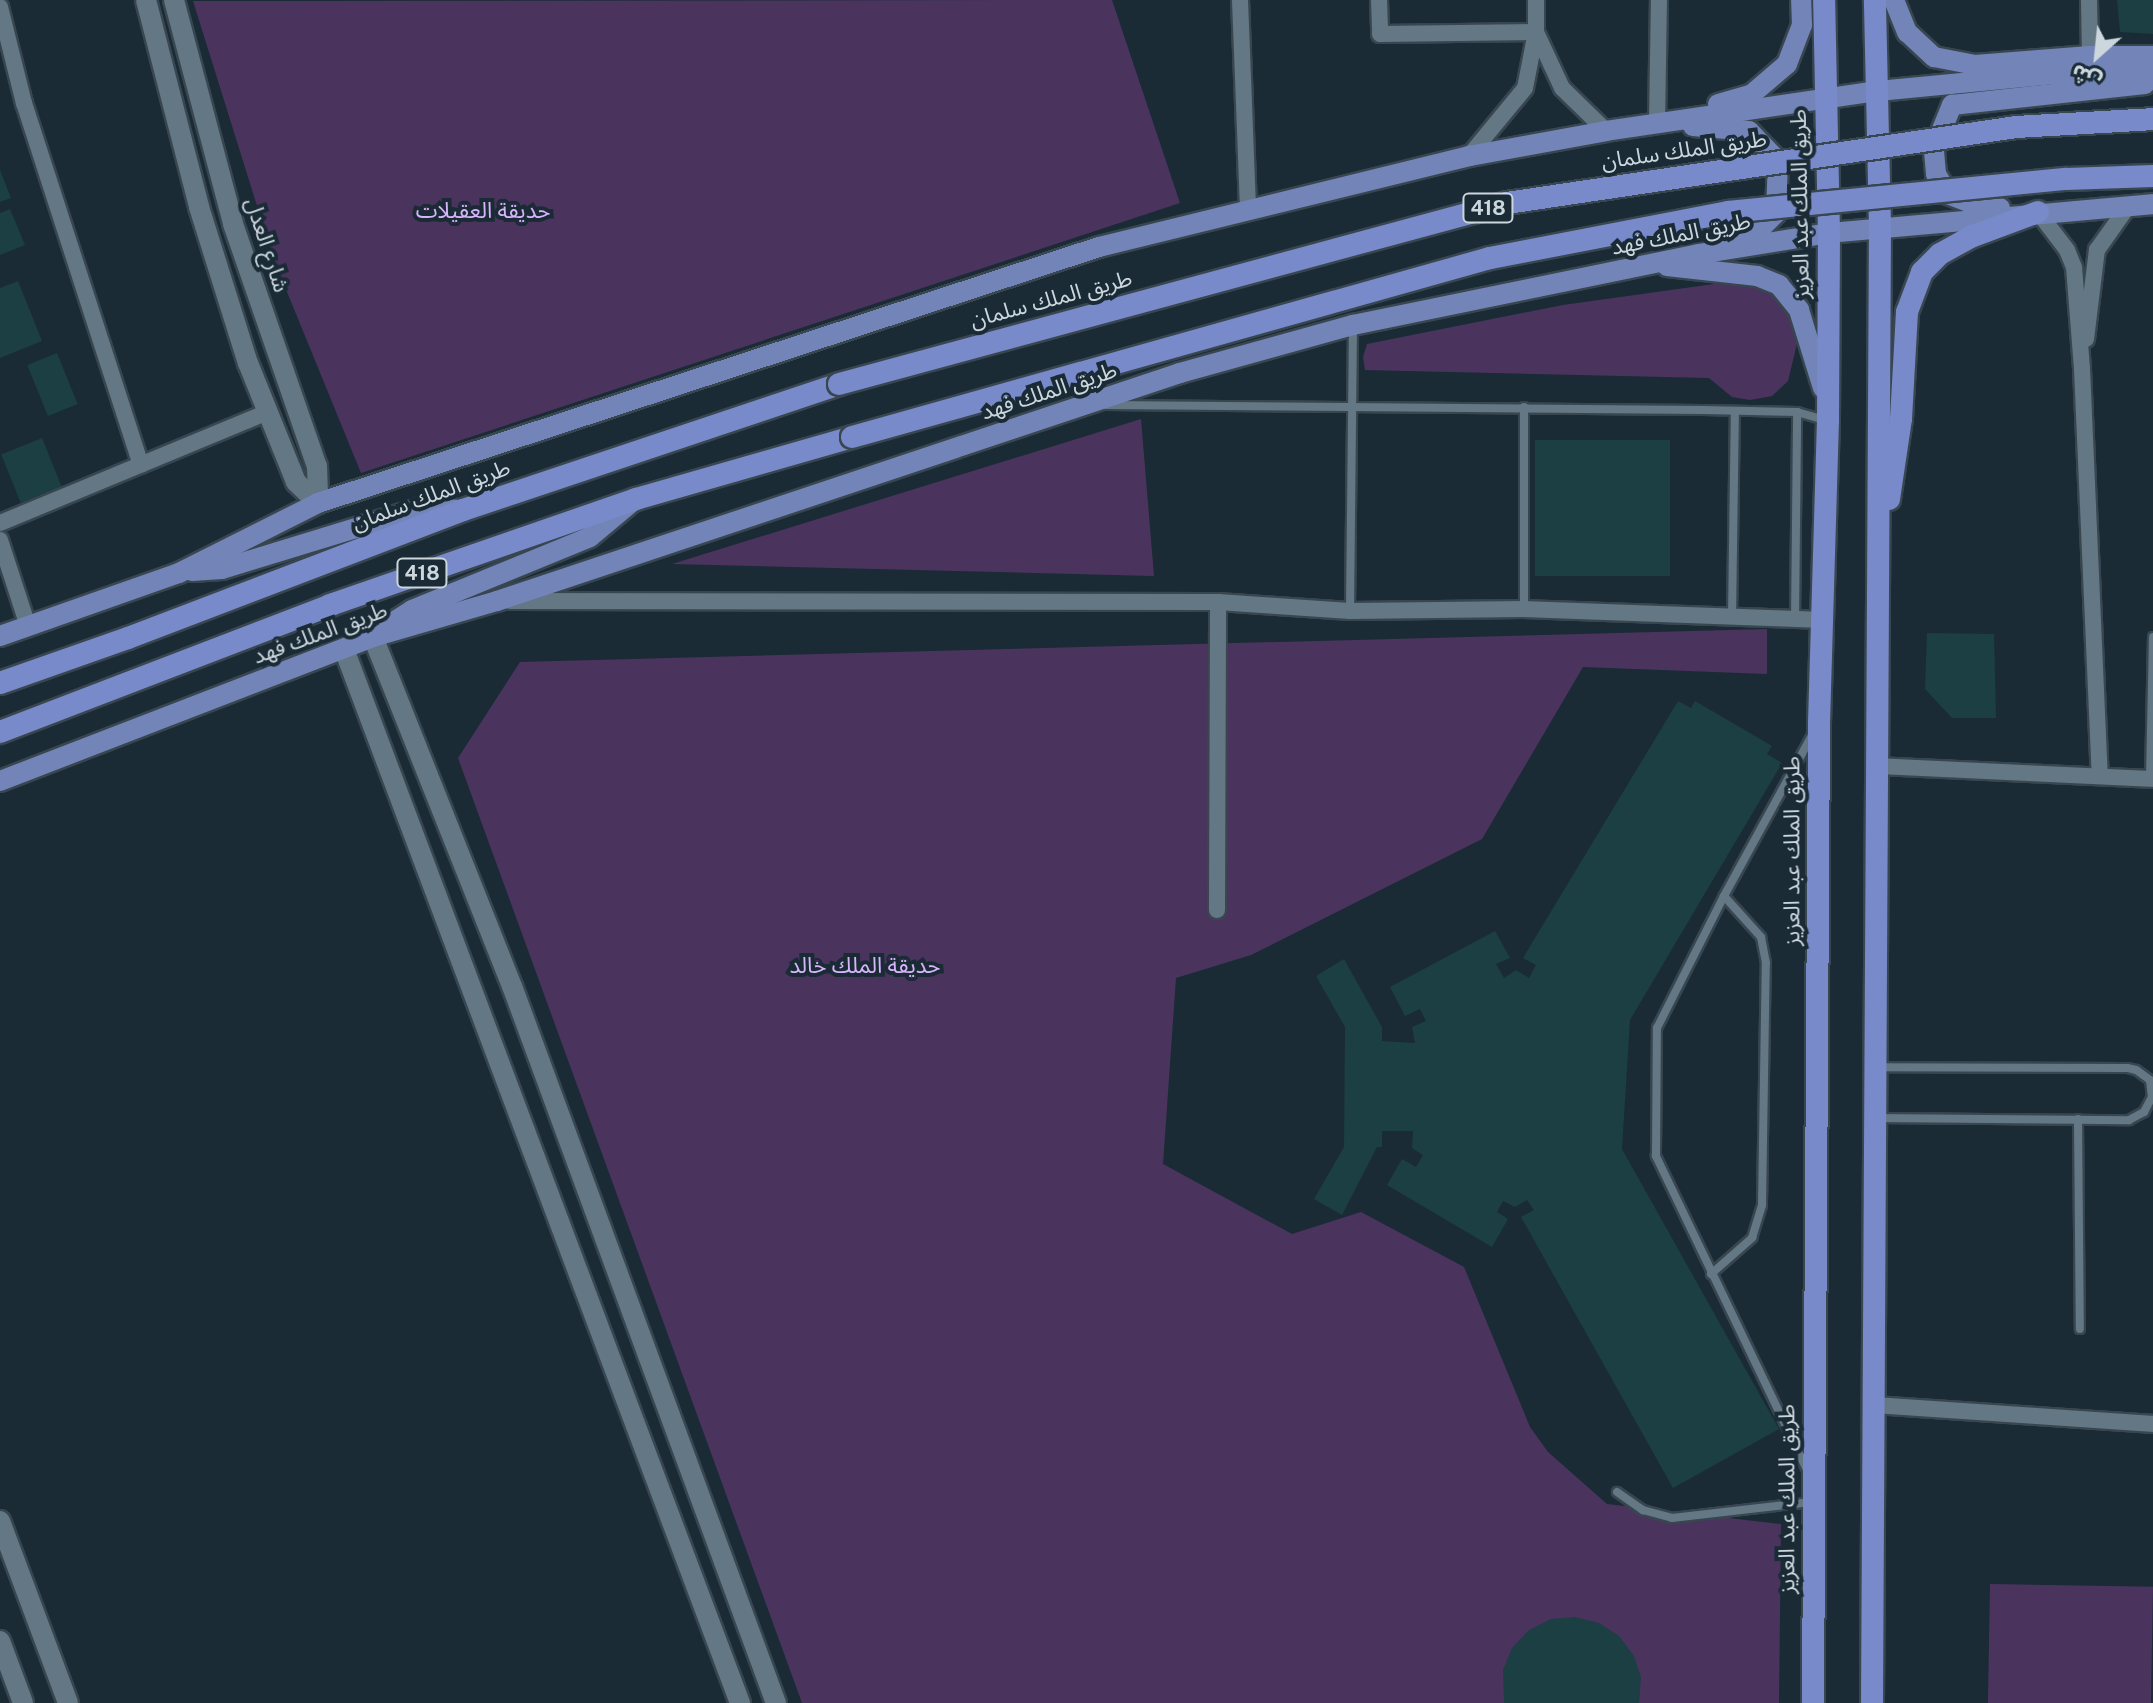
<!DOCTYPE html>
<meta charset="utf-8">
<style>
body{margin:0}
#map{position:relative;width:2153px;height:1703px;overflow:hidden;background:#1a2b36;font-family:"Public Sans","Noto Sans Arabic",sans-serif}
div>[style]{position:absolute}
.green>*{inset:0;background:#4a345e;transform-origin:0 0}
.building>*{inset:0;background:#1b3f42;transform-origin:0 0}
.roads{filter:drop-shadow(2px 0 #384650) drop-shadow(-2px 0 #384650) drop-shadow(0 2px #384650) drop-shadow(0 -2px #384650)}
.service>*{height:8px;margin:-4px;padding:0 4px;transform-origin:4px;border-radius:4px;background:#647784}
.minor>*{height:16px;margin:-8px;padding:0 8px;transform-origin:8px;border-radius:8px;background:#647784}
.tertiary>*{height:20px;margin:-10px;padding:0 10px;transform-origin:10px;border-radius:10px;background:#647784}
.primary>*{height:20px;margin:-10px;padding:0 10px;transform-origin:10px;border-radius:10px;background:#7385b8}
.trunk>*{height:22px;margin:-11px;padding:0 11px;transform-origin:11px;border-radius:11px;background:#788ac9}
.bridges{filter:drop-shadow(2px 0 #384650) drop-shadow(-2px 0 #384650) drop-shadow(0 2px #384650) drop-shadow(0 -2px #384650)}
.trunk-bridge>*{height:22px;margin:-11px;padding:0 11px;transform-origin:11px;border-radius:11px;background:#788ac9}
span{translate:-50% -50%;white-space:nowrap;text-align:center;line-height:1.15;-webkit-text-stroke:8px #1a2b36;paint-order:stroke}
.shield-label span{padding:2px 6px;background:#1a2b36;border:2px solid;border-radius:6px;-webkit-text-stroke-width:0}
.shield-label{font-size:20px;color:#cbd6dd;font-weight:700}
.street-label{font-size:22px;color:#cbd6dd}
.park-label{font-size:22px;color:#d8b4fc}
.north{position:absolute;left:2057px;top:16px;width:80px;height:80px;-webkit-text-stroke:6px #1a2b36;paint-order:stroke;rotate:207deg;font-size:22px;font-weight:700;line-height:32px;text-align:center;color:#cbd6dd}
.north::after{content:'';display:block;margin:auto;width:28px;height:36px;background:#cbd6dd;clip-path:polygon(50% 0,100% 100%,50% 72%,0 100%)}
</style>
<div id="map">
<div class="green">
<div style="clip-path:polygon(1112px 0,1180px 203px,361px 473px,274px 260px,193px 1px)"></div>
<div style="clip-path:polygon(1750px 279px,1777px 291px,1801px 327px,1788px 381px,1772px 396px,1750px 400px,1732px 397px,1709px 378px,1365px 370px,1363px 357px,1367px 344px,1563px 305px)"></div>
<div style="clip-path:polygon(1141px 419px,1154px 576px,672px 564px)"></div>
<div style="clip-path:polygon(1767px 629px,1767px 674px,1583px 667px,1482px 839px,1251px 955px,1176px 978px,1163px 1164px,1292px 1234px,1361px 1212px,1464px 1267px,1530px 1427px,1548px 1452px,1607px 1504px,1781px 1524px,1779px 1703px,802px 1703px,458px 758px,520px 662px)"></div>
<div style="left:1990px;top:1584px;width:163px;height:119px;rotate:1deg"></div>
</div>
<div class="building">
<div style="clip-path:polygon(2117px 0,2153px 0,2153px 34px,2120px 32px)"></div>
<div style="clip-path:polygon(0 170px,11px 198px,0 202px)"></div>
<div style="clip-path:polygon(10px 209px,25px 245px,0 255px,0 213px)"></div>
<div style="clip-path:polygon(18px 281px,42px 341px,0 358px,0 288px)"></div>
<div style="left:57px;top:353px;width:55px;height:32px;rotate:68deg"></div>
<div style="left:42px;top:438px;width:52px;height:44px;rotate:68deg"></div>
<div style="left:1535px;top:440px;width:135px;height:136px"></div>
<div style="clip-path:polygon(1927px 633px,1994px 634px,1996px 718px,1952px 718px,1925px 689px)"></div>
<div style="clip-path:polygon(1678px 701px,1691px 708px,1695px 701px,1772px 746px,1767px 754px,1782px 763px,1630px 1020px,1622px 1149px,1779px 1429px,1673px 1488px,1521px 1217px,1534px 1210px,1527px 1200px,1515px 1207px,1503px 1201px,1497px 1212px,1508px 1219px,1492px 1247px,1387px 1185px,1402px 1159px,1416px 1167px,1423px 1155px,1412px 1148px,1413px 1131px,1382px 1131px,1382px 1147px,1377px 1147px,1342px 1215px,1314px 1199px,1344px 1147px,1345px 1027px,1316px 976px,1344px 959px,1382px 1027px,1382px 1041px,1415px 1043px,1412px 1027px,1426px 1021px,1420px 1009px,1405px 1016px,1390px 987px,1495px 931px,1510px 958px,1496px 964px,1504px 978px,1516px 970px,1529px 978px,1536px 965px,1523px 958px)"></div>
<div style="clip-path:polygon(1575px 1617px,1599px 1623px,1619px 1636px,1634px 1656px,1641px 1677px,1639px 1703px,1504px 1703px,1503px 1670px,1512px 1648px,1529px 1630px,1551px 1619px)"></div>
</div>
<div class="roads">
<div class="service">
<div style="left:1106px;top:405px;width:597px;rotate:0.48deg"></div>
<div style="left:1703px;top:410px;width:94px;rotate:1.2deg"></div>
<div style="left:1797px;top:412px;width:32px;rotate:16deg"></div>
<div style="left:1524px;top:407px;width:202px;rotate:90deg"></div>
<div style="left:1350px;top:611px;width:285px;rotate:-89.4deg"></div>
<div style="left:1732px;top:618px;width:207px;rotate:-89.2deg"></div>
<div style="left:1795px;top:619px;width:207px;rotate:-89.4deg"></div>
<div style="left:2150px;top:779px;width:142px;rotate:-88.8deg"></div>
<div style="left:1876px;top:1118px;width:253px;rotate:0.5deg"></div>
<div style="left:2129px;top:1120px;width:17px;rotate:-28deg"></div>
<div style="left:2144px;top:1112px;width:17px;rotate:-62deg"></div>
<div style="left:2152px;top:1097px;width:17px;rotate:-97deg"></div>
<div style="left:2150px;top:1080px;width:17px;rotate:-144deg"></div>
<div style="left:2136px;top:1070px;width:9px;rotate:-167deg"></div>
<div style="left:2127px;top:1068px;width:250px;rotate:-179.8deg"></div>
<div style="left:2078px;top:1119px;width:210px;rotate:89.5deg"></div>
<div style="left:1711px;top:1274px;width:55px;rotate:-41.3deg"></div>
<div style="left:1752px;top:1238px;width:34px;rotate:-73deg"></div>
<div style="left:1762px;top:1205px;width:242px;rotate:-89.1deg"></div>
<div style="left:1766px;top:963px;width:26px;rotate:-101deg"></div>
<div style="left:1761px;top:937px;width:55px;rotate:-132.1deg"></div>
<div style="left:1808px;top:1472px;width:351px;rotate:-115.7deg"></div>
<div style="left:1656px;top:1156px;width:128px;rotate:-89.6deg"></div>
<div style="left:1657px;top:1028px;width:148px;rotate:-63.1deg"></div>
<div style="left:1724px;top:896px;width:183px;rotate:-61.3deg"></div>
<div style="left:1617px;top:1492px;width:32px;rotate:35deg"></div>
<div style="left:1643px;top:1510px;width:30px;rotate:15deg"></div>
<div style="left:1672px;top:1518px;width:140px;rotate:-6.6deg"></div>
</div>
<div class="minor">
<div style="left:1240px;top:0;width:211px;rotate:87.8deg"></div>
<div style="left:1379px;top:0;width:34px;rotate:88deg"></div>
<div style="left:1380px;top:34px;width:156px;rotate:-0.7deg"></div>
<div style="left:1536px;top:0;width:32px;rotate:90deg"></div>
<div style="left:1536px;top:32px;width:62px;rotate:65.1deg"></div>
<div style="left:1562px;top:88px;width:62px;rotate:44.3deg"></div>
<div style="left:2089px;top:0;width:56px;rotate:89deg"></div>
<div style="left:0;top:7px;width:99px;rotate:76deg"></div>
<div style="left:24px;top:103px;width:380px;rotate:72.1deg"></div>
<div style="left:1657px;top:124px;width:124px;rotate:-89.1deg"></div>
<div style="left:1469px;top:156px;width:88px;rotate:-50.5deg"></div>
<div style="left:1525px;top:88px;width:57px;rotate:-78.9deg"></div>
<div style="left:2038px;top:212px;width:48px;rotate:52.7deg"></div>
<div style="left:2067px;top:250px;width:18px;rotate:68deg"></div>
<div style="left:2074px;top:267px;width:102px;rotate:85.5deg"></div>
<div style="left:2082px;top:369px;width:405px;rotate:87.5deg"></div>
<div style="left:2086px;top:339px;width:90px;rotate:-83deg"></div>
<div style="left:2097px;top:250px;width:55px;rotate:-54.6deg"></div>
<div style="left:0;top:523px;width:290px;rotate:-22.5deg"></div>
<div style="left:0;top:540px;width:90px;rotate:72deg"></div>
<div style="left:510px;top:601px;width:708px;rotate:0.08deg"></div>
<div style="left:1218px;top:602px;width:132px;rotate:3.9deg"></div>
<div style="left:1350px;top:611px;width:174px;rotate:-0.7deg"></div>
<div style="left:1524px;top:609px;width:299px;rotate:2.1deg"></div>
<div style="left:1877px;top:766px;width:276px;rotate:2.7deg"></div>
<div style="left:1217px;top:910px;width:308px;rotate:-89.8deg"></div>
<div style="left:1875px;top:1405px;width:279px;rotate:3.9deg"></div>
</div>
<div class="tertiary">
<div style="left:146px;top:0;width:214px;rotate:75.6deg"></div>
<div style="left:199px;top:207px;width:164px;rotate:72.6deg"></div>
<div style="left:248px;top:363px;width:128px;rotate:68deg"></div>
<div style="left:296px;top:482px;width:30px;rotate:44deg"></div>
<div style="left:174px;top:0;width:232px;rotate:75.2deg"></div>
<div style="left:233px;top:224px;width:256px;rotate:70.9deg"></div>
<div style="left:317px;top:466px;width:37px;rotate:88deg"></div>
<div style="left:373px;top:637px;width:376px;rotate:68.3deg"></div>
<div style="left:512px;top:986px;width:764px;rotate:69.79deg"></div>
<div style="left:344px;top:649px;width:1126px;rotate:69.41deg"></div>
<div style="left:0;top:1521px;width:194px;rotate:69.5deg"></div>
<div style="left:0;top:1641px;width:66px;rotate:69.6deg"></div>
</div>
<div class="primary">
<div style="left:1894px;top:0;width:35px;rotate:68deg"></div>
<div style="left:1907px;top:32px;width:37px;rotate:43deg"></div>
<div style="left:1934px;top:57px;width:42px;rotate:11deg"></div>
<div style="left:1975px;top:65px;width:115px;rotate:-4.5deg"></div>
<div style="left:2090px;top:56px;width:63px"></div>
<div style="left:1718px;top:104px;width:35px;rotate:-16deg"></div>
<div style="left:1752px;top:94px;width:46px;rotate:-40.6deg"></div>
<div style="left:1787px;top:64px;width:42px;rotate:-69deg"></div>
<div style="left:1802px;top:25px;width:25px;rotate:-92deg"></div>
<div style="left:1693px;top:126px;width:56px;rotate:5.1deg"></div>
<div style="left:1749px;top:131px;width:42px;rotate:46deg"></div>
<div style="left:1778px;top:161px;width:52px;rotate:92.2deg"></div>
<div style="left:1776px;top:213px;width:33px;rotate:135deg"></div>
<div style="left:1753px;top:236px;width:17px;rotate:163deg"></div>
<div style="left:2000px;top:208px;width:24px;rotate:-173deg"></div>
<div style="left:1976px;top:205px;width:30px;rotate:-159deg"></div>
<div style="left:1948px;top:194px;width:23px;rotate:-121deg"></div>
<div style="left:1936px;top:174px;width:25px;rotate:-95deg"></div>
<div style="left:1934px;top:149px;width:48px;rotate:-67.8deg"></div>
<div style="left:1952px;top:105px;width:194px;rotate:-6.2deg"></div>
<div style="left:1667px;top:266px;width:91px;rotate:6.3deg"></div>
<div style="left:1757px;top:276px;width:24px;rotate:22deg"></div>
<div style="left:1779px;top:285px;width:32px;rotate:51deg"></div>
<div style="left:1799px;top:310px;width:82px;rotate:72.9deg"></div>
<div style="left:192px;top:571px;width:30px;rotate:-4deg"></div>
<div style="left:222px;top:569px;width:208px;rotate:-17deg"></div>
<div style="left:421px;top:508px;width:42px;rotate:2.7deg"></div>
<div style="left:389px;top:625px;width:27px;rotate:-33deg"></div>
<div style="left:412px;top:610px;width:192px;rotate:-22.3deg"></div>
<div style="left:590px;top:537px;width:56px;rotate:-39.9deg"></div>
<div style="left:0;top:636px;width:190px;rotate:-19.4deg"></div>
<div style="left:179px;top:573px;width:156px;rotate:-26.7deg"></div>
<div style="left:318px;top:503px;width:822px;rotate:-18.15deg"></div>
<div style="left:1099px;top:247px;width:381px;rotate:-13.8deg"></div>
<div style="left:1469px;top:156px;width:139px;rotate:-10.3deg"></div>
<div style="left:1606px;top:131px;width:275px;rotate:-8.4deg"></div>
<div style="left:1878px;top:91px;width:179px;rotate:-5.5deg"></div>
<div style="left:2056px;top:74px;width:97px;rotate:-1.2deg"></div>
<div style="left:0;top:781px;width:400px;rotate:-21.1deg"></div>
<div style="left:373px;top:637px;width:129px;rotate:-16.2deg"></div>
<div style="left:497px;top:601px;width:720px;rotate:-18.46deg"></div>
<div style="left:1180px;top:373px;width:180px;rotate:-15.5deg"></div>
<div style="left:1353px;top:325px;width:353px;rotate:-11.6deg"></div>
<div style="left:1699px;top:254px;width:132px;rotate:-9.2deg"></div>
<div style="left:1829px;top:233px;width:325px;rotate:-5.1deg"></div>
</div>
<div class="trunk">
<div style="left:1889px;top:499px;width:81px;rotate:-81.5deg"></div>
<div style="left:1901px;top:419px;width:107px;rotate:-86.8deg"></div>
<div style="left:1907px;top:312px;width:43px;rotate:-69.4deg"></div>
<div style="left:1922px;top:272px;width:25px;rotate:-45deg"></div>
<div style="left:1940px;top:254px;width:38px;rotate:-29deg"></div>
<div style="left:1973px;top:236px;width:69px;rotate:-20.3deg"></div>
<div style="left:0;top:683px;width:136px;rotate:-19.4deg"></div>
<div style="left:128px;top:638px;width:359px;rotate:-20.9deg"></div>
<div style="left:463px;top:510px;width:397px;rotate:-18.5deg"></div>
<div style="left:0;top:732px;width:354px;rotate:-21deg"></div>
<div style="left:330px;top:605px;width:324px;rotate:-19.1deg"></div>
<div style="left:636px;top:499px;width:225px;rotate:-16deg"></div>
<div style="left:1813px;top:1703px;width:980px;rotate:-89.65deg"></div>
<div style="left:1819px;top:723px;width:302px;rotate:-88.3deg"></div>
<div style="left:1828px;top:421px;width:188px;rotate:-89.7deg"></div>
<div style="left:1829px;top:233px;width:233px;rotate:-91.2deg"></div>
<div style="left:1872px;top:1703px;width:1477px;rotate:-89.69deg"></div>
<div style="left:1880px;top:226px;width:226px;rotate:-91.3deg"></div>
</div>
</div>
<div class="bridges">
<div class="trunk-bridge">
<div style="left:839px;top:384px;width:692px;rotate:-15.16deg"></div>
<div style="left:1507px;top:203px;width:515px;rotate:-8.49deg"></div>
<div style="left:2016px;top:127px;width:137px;rotate:-3.3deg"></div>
<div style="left:852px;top:437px;width:663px;rotate:-15.67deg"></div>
<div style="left:1490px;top:258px;width:242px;rotate:-10.9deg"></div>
<div style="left:1728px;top:212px;width:340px;rotate:-5.6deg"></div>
<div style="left:2066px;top:179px;width:87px;rotate:-2deg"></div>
</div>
</div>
<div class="shield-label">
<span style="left:1488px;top:208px">418</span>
<span style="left:422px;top:573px">418</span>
</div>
<div class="street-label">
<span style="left:1684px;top:150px;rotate:-8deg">طريق الملك سلمان</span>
<span style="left:1800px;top:204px;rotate:-91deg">طريق الملك عبد العزيز</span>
<span style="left:1681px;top:234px;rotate:-11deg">طريق الملك فهد</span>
<span style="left:267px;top:245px;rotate:72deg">شارع العدل</span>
<span style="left:1051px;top:299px;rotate:-15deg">طريق الملك سلمان</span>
<span style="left:1049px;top:391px;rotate:-18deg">طريق الملك فهد</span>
<span style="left:431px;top:495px;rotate:-20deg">طريق الملك سلمان</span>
<span style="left:320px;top:633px;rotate:-20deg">طريق الملك فهد</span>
<span style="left:1792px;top:851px;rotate:-90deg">طريق الملك عبد العزيز</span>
<span style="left:1787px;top:1499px;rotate:-90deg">طريق الملك عبد العزيز</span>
</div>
<div class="park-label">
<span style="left:483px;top:211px">حديقة العقيلات</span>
<span style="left:865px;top:966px">حديقة الملك خالد</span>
</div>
<div class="north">ش</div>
</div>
